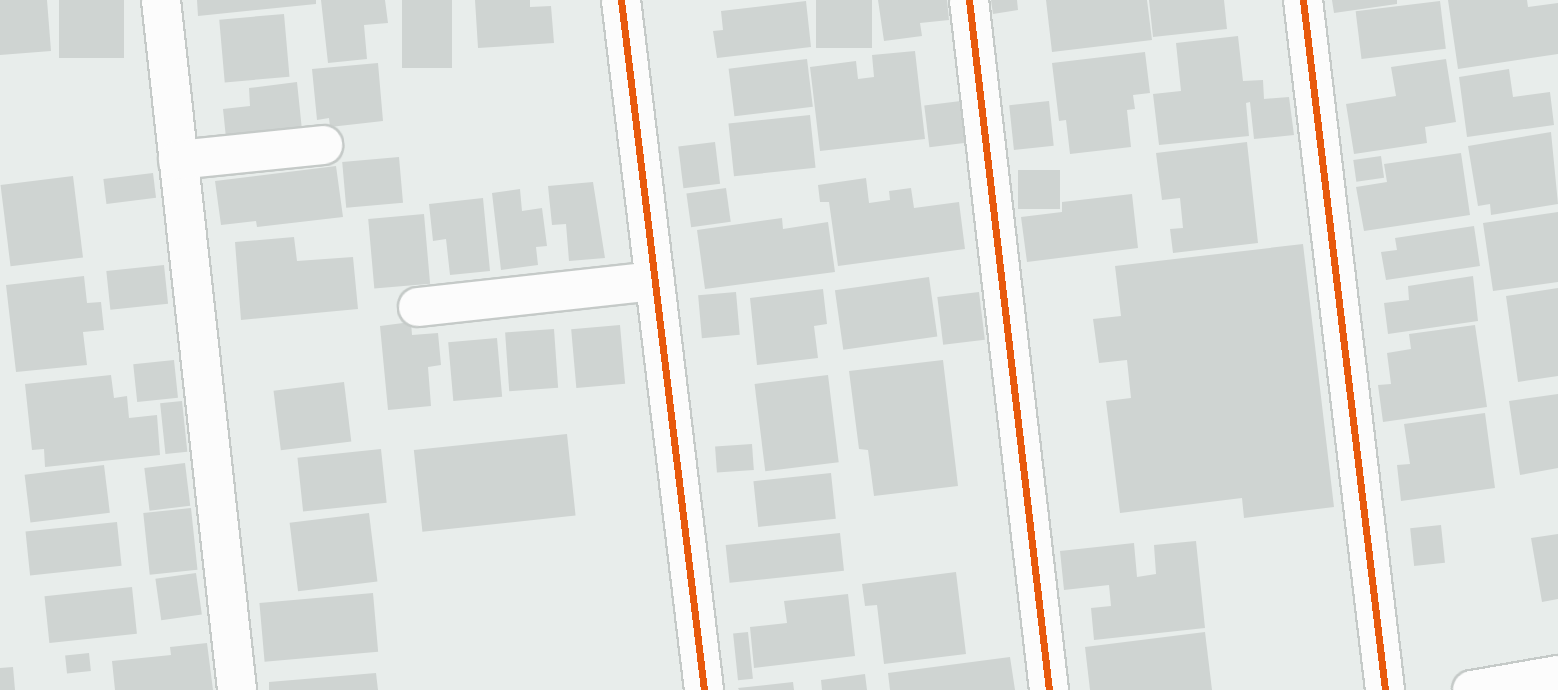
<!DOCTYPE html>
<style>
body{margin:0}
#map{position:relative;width:1558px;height:690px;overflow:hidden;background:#e8edeb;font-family:"Public Sans",sans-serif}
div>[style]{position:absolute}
.building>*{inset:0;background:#cfd4d2;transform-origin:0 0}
.roads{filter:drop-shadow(2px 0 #c5cac8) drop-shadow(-2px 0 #c5cac8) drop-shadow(0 2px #c5cac8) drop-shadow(0 -2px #c5cac8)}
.street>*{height:38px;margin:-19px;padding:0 19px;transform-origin:19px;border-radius:19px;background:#fcfcfc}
.cycleway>*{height:7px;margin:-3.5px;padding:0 3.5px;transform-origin:3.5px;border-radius:3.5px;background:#e8590c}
span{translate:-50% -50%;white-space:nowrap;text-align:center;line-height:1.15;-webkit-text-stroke:7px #f7fbf9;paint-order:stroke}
</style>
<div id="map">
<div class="building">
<div style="clip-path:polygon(0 0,47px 0,51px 51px,0 55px)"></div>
<div style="left:59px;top:0;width:65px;height:58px"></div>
<div style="clip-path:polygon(197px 0,316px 0,316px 4px,198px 16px)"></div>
<div style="clip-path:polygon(321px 0,385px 0,388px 23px,364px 25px,367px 59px,328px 63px)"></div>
<div style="left:402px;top:0;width:50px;height:68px"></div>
<div style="clip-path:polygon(475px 0,530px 0,530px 7px,551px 6px,554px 43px,478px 48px)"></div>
<div style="left:816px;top:0;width:56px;height:48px"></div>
<div style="clip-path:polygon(878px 0,947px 0,949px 20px,920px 23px,922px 36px,884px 41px)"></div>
<div style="clip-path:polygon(991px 0,1017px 0,1018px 10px,993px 14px)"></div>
<div style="clip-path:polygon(1046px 0,1147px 0,1152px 40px,1052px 52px)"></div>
<div style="clip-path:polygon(1149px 0,1224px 0,1227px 29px,1153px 37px)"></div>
<div style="clip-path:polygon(1332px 0,1397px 0,1397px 4px,1334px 13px)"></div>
<div style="clip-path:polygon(1448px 0,1527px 0,1528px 7px,1558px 3px,1558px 54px,1458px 69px)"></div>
<div style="clip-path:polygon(806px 1px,811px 47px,717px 58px,713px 31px,723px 30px,721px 11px)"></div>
<div style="left:1440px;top:1px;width:48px;height:85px;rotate:83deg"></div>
<div style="left:284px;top:14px;width:63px;height:65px;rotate:85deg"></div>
<div style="clip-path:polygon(1238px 36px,1243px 81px,1263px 80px,1264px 99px,1289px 97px,1294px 135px,1254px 139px,1250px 102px,1246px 103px,1249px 136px,1159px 145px,1153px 94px,1181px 91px,1176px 43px)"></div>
<div style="clip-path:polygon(915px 51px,925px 139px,820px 151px,810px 67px,856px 61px,858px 79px,874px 77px,872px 55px)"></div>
<div style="clip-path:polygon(1145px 52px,1150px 93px,1133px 95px,1135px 109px,1127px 110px,1131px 147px,1070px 154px,1066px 120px,1059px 121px,1052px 63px)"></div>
<div style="left:807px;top:59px;width:48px;height:79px;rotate:83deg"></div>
<div style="clip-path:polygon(1446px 59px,1456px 122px,1425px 127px,1427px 143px,1354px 154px,1346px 104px,1396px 96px,1391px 67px)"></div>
<div style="clip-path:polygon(378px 63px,383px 121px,330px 127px,329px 118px,317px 120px,312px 69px)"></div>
<div style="clip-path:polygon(1509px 69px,1513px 97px,1550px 92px,1554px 125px,1467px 137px,1459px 77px)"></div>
<div style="clip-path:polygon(297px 82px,302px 130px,226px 138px,223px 109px,250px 106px,249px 88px)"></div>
<div style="left:961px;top:101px;width:42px;height:37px;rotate:83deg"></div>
<div style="left:1049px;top:101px;width:45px;height:40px;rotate:84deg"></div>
<div style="left:810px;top:115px;width:53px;height:82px;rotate:84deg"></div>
<div style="clip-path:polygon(1551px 132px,1558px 204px,1491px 215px,1490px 204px,1478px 206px,1468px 146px)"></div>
<div style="left:715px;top:142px;width:42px;height:37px;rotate:83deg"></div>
<div style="clip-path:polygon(1247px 142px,1258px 243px,1173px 253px,1170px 229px,1183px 228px,1180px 198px,1162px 200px,1156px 153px)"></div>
<div style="clip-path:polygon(1461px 153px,1470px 215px,1364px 231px,1356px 187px,1387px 182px,1384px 164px)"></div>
<div style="left:1381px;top:156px;width:22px;height:28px;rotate:82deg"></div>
<div style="left:399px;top:157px;width:46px;height:57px;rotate:85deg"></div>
<div style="clip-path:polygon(336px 166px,343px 217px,257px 227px,256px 221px,221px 225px,215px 181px)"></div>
<div style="left:1060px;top:170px;width:39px;height:42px;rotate:90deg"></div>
<div style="left:153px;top:173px;width:25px;height:50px;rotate:83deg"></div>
<div style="left:73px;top:176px;width:82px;height:73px;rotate:83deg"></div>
<div style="clip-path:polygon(866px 178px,869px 203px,890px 200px,889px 191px,911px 188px,914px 208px,959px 202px,965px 249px,838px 266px,829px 202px,820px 202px,818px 185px)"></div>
<div style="clip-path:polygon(593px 182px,605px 258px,569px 261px,566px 224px,552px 225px,548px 186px)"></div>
<div style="left:726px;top:188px;width:34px;height:40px;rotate:82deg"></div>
<div style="clip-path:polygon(520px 189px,522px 211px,542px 208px,547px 246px,536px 247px,538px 265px,501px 270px,492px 193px)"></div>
<div style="clip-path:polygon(1132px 194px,1138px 248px,1027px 262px,1021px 217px,1062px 212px,1062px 202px)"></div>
<div style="clip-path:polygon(483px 198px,490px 271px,450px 275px,446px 239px,433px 241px,429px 204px)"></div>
<div style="clip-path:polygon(1558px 212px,1558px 282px,1493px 291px,1483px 223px)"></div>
<div style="left:424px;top:214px;width:70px;height:56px;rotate:85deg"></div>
<div style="clip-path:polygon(782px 218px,783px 229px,828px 222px,835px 272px,705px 289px,697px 230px)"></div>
<div style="clip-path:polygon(1474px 226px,1480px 266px,1386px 280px,1381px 252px,1397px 250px,1395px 238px)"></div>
<div style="clip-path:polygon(294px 237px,297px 261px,353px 257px,358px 309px,241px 320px,235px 242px)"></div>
<div style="clip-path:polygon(1303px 244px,1334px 507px,1244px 518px,1242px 498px,1120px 513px,1106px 401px,1131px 398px,1127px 360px,1099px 363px,1093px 319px,1121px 316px,1115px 266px)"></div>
<div style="left:164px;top:265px;width:39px;height:58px;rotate:84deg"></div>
<div style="clip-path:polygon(84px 276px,87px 303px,101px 302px,104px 330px,83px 332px,87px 365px,16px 372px,6px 285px)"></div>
<div style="clip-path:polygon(1473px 276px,1478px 321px,1388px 334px,1384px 303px,1409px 300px,1408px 286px)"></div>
<div style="left:929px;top:277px;width:60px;height:95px;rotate:82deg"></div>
<div style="clip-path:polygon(1558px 288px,1558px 376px,1518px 382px,1506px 296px)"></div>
<div style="clip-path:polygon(823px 289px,827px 324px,814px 326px,818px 358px,757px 365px,750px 298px)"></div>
<div style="left:736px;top:292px;width:43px;height:38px;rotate:85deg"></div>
<div style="left:979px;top:292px;width:48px;height:42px;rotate:83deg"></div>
<div style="clip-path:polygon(411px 322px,412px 335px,438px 333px,441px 365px,428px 367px,431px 406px,388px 410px,380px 326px)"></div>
<div style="left:620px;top:325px;width:59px;height:49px;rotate:85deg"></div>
<div style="clip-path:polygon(1475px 325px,1487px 407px,1383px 422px,1378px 385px,1391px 384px,1387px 353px,1411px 349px,1409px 334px)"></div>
<div style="left:554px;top:329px;width:59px;height:49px;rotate:86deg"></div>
<div style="left:497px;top:338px;width:59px;height:49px;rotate:85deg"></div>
<div style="left:174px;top:360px;width:38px;height:41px;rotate:84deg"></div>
<div style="clip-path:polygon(943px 360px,958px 486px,874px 496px,868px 450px,859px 449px,849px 371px)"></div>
<div style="clip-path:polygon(111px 375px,114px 398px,127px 396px,129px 418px,157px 415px,160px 455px,45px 467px,44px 449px,32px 450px,25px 384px)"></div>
<div style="left:828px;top:375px;width:88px;height:74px;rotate:83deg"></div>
<div style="left:344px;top:382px;width:60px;height:71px;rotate:83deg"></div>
<div style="clip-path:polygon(1558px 394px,1558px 468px,1520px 475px,1509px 401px)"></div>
<div style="left:182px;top:401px;width:51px;height:22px;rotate:84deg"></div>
<div style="clip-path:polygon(1485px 413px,1495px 488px,1401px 501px,1397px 465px,1410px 464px,1404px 424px)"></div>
<div style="left:567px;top:434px;width:82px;height:154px;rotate:84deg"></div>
<div style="left:752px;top:444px;width:26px;height:37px;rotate:86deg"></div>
<div style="left:381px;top:449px;width:54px;height:84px;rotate:84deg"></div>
<div style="left:185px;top:463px;width:43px;height:41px;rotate:83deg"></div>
<div style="left:104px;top:465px;width:48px;height:80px;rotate:83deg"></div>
<div style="left:831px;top:473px;width:46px;height:78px;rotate:84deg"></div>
<div style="left:191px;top:508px;width:62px;height:48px;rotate:84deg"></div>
<div style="left:369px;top:513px;width:69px;height:80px;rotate:83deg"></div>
<div style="left:117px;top:522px;width:44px;height:92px;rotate:84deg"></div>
<div style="left:1441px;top:525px;width:38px;height:31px;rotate:84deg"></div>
<div style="left:840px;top:533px;width:38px;height:115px;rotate:84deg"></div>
<div style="clip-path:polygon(1558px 534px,1558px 599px,1542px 602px,1531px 538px)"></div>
<div style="clip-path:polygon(1196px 541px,1205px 628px,1094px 640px,1091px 608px,1111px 606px,1109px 585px,1064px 590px,1060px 551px,1134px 543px,1137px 577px,1156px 574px,1154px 545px)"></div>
<div style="clip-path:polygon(956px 572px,966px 654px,884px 664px,877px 605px,865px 606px,862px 584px)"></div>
<div style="left:196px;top:573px;width:42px;height:41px;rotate:82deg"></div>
<div style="left:132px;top:587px;width:47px;height:88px;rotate:84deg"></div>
<div style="left:373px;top:593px;width:59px;height:114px;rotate:85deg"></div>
<div style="clip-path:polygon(848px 594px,855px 656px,754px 668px,750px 627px,787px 623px,784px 601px)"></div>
<div style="left:748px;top:632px;width:47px;height:15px;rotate:84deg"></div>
<div style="clip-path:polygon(1205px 632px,1212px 690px,1090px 690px,1085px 647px)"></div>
<div style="clip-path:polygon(207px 643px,213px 690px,115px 690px,112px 661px,171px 655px,170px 647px)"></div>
<div style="left:89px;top:653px;width:18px;height:24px;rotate:84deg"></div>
<div style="clip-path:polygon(1010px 657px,1015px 690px,890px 690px,888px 673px)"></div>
<div style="clip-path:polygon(13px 667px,15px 690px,0 690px,0 668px)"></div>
<div style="clip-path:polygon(376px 673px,378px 690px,269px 690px,269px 682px)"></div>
<div style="clip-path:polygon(865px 674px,867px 690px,822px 690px,821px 680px)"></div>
<div style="clip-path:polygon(793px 682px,794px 690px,739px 690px,738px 688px)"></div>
</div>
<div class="roads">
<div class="street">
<div style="left:161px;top:0;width:694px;rotate:83.71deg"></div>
<div style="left:621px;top:0;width:695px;rotate:83.14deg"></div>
<div style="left:969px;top:0;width:695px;rotate:83.39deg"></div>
<div style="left:1303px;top:0;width:695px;rotate:83.22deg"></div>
<div style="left:178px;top:160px;width:146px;rotate:-5.9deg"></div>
<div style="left:418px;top:307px;width:238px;rotate:-6.3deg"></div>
<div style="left:1472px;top:690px;width:87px;rotate:-9.9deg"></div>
</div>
</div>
<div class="cycleway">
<div style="left:621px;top:0;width:695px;rotate:83.14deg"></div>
<div style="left:969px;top:0;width:695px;rotate:83.39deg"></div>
<div style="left:1303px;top:0;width:695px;rotate:83.22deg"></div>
</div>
</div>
